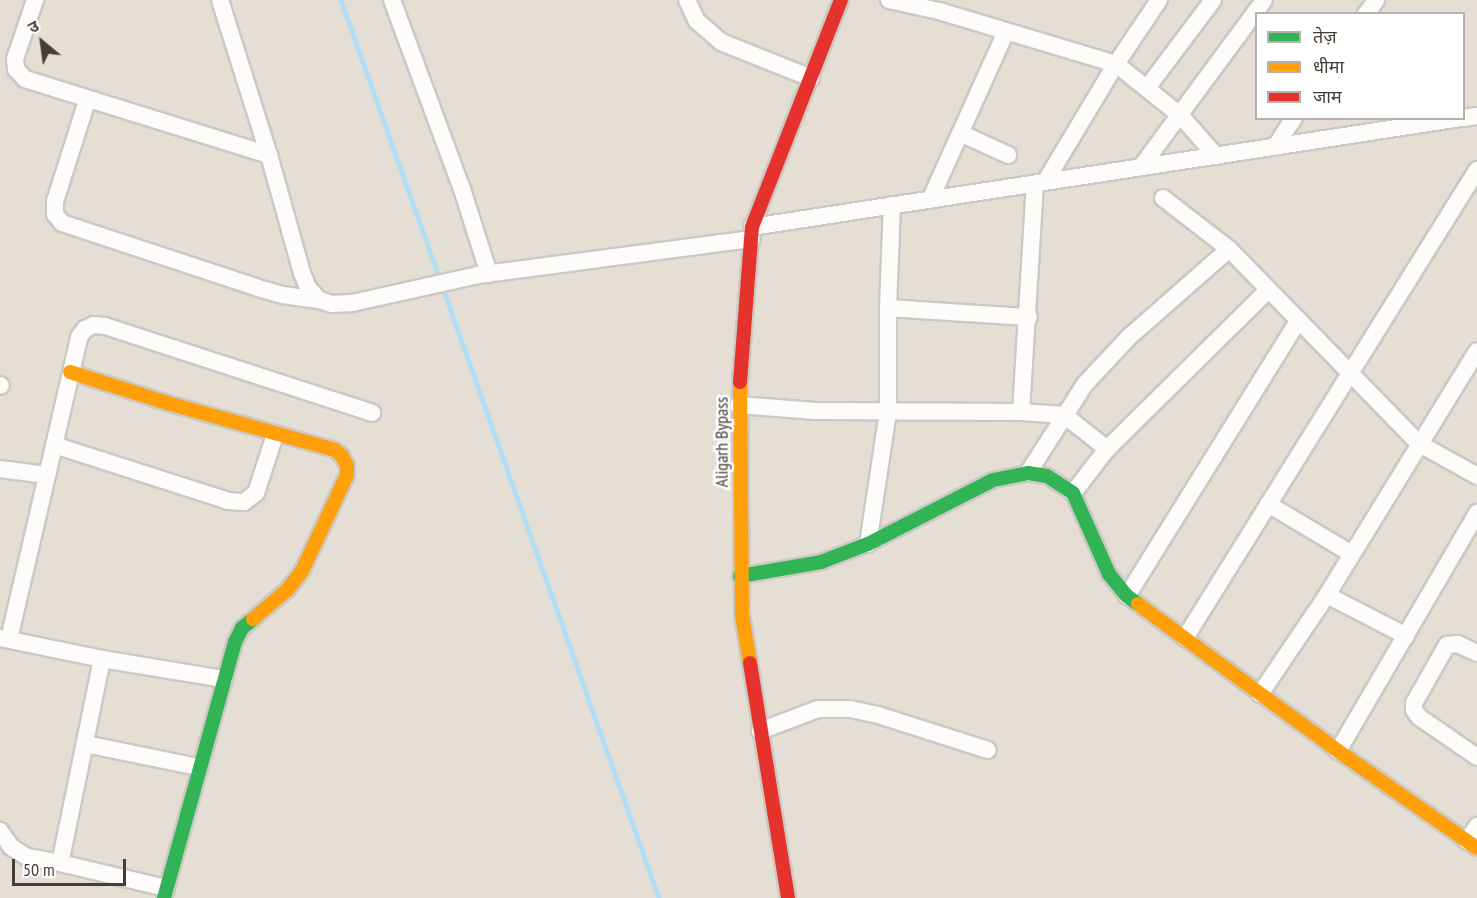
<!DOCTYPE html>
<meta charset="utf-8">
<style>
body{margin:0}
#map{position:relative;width:1477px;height:898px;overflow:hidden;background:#f0ede7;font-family:"PT Sans Narrow","Noto Sans Devanagari",sans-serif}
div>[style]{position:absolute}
.residential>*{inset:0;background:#e5ded4}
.stream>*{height:4.5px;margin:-2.25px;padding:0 2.25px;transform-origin:2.25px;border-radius:2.25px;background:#b2def3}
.roads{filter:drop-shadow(2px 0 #ccc9c3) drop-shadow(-2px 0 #ccc9c3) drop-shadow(0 2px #ccc9c3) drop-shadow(0 -2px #ccc9c3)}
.street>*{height:16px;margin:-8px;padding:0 8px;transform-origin:8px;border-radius:8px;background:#fdfcfb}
.fast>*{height:14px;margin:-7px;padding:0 7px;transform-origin:7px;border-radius:7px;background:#30b455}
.slow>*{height:14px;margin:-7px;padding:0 7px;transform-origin:7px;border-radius:7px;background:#ff9f0a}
.jam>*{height:14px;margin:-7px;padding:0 7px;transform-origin:7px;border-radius:7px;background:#e5322d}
span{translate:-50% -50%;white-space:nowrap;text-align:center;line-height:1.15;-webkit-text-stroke:5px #fff;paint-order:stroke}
.street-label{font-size:18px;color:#463d33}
.legend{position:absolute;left:1255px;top:12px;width:210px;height:108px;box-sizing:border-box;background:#fff;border:2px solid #b5b1ad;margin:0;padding:8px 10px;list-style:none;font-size:18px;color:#463d33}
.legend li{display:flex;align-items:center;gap:12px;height:30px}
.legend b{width:30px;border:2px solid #b5b1ad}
.north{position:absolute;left:12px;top:12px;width:60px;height:60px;-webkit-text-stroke:4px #fff;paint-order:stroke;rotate:331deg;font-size:16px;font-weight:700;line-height:24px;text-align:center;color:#463d33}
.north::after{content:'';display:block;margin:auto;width:21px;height:27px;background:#463d33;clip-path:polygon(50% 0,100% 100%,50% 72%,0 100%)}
.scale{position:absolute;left:12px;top:859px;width:114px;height:27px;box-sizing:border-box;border:3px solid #463d33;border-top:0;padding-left:8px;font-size:18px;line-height:21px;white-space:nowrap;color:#463d33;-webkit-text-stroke:4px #fff;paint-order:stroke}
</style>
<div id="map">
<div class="residential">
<div style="clip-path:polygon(evenodd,0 0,1477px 0,1477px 898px,0 898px,0 0,1256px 14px,1464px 14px,1464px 118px,1256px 118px,1256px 14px)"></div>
</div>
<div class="stream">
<div style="left:341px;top:0;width:953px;rotate:70.5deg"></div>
</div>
<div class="roads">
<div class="street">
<div style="left:35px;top:0;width:62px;rotate:108.7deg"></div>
<div style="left:15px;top:59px;width:10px;rotate:84deg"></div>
<div style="left:16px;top:69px;width:13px;rotate:48deg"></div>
<div style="left:25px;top:79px;width:256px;rotate:17.3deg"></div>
<div style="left:220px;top:0;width:163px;rotate:72.5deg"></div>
<div style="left:269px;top:155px;width:123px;rotate:74.4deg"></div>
<div style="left:302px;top:273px;width:16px;rotate:68deg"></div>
<div style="left:308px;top:288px;width:16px;rotate:47deg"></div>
<div style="left:319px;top:300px;width:14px;rotate:17deg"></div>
<div style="left:332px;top:304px;width:20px;rotate:-3deg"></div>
<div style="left:352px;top:303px;width:129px;rotate:-12.5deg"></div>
<div style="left:478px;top:275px;width:276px;rotate:-7.5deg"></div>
<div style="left:392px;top:0;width:202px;rotate:69.7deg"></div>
<div style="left:462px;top:189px;width:89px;rotate:72.4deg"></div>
<div style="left:687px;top:0;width:23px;rotate:65deg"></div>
<div style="left:697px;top:21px;width:32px;rotate:41deg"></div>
<div style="left:721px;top:42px;width:97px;rotate:21.8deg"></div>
<div style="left:889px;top:0;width:51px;rotate:12.4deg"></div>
<div style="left:939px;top:11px;width:185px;rotate:16.7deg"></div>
<div style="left:1116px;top:64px;width:77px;rotate:-56.1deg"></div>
<div style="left:1366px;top:14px;width:17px;rotate:-54deg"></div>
<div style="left:1147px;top:88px;width:110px;rotate:-53.1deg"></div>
<div style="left:87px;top:101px;width:105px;rotate:107.7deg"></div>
<div style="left:55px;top:201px;width:13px;rotate:90deg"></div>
<div style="left:55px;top:214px;width:11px;rotate:52deg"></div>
<div style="left:62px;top:223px;width:206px;rotate:18.3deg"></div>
<div style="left:258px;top:288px;width:26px;rotate:16deg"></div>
<div style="left:283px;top:295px;width:36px;rotate:8deg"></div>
<div style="left:1464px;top:118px;width:13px;rotate:-9deg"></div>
<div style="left:960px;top:133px;width:53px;rotate:24.6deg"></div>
<div style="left:1275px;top:147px;width:35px;rotate:-57deg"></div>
<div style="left:1141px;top:167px;width:207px;rotate:-53.6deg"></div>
<div style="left:1045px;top:182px;width:138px;rotate:-59deg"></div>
<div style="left:1116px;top:64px;width:82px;rotate:38.6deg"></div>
<div style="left:1180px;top:115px;width:55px;rotate:48.7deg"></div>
<div style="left:1163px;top:198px;width:83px;rotate:37.7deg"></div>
<div style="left:1229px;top:249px;width:271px;rotate:45.7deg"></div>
<div style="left:1418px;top:443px;width:68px;rotate:29.2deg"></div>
<div style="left:930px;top:200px;width:184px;rotate:-65.7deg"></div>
<div style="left:752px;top:227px;width:717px;rotate:-8.74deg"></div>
<div style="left:888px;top:308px;width:141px;rotate:3.7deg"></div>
<div style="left:0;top:385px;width:1px;rotate:45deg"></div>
<div style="left:738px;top:405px;width:78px;rotate:4.4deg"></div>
<div style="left:816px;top:411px;width:205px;rotate:0.3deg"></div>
<div style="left:1021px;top:412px;width:43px;rotate:4deg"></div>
<div style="left:1064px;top:415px;width:55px;rotate:38.3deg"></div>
<div style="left:1021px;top:412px;width:228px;rotate:-86.5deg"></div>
<div style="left:54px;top:445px;width:183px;rotate:17.8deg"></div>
<div style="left:228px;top:501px;width:16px;rotate:4deg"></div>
<div style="left:244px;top:502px;width:15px;rotate:-37deg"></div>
<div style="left:256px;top:493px;width:61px;rotate:-71.9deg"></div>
<div style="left:0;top:469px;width:47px;rotate:7.3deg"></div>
<div style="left:1028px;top:473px;width:106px;rotate:-57.4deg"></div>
<div style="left:1085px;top:384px;width:64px;rotate:-46.9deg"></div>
<div style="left:1129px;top:337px;width:133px;rotate:-41.3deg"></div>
<div style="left:1073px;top:493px;width:56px;rotate:-52.3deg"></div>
<div style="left:1107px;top:449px;width:226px;rotate:-44.6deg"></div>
<div style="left:1268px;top:504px;width:98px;rotate:30.8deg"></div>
<div style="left:868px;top:544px;width:134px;rotate:-81.4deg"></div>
<div style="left:888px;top:412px;width:104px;rotate:-90deg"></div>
<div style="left:888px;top:308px;width:103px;rotate:-87.8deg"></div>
<div style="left:1327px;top:595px;width:89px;rotate:27.4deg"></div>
<div style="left:1127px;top:596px;width:325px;rotate:-58.1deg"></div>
<div style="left:0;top:638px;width:104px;rotate:11.6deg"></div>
<div style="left:102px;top:659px;width:124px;rotate:9.3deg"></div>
<div style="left:1185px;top:638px;width:552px;rotate:-58.04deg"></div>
<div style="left:9px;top:639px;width:310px;rotate:-76.9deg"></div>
<div style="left:79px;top:337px;width:10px;rotate:-53deg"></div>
<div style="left:85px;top:329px;width:10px;rotate:-24deg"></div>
<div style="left:94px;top:325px;width:11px;rotate:5deg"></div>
<div style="left:105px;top:326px;width:281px;rotate:18deg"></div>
<div style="left:1477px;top:653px;width:21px;rotate:-155deg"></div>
<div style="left:1458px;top:644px;width:11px;rotate:175deg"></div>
<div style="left:1447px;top:645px;width:67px;rotate:119.6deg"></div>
<div style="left:1414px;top:703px;width:7px;rotate:90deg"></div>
<div style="left:1414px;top:710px;width:9px;rotate:54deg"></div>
<div style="left:1419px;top:717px;width:70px;rotate:34.6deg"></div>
<div style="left:102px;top:659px;width:208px;rotate:101.6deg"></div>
<div style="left:60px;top:863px;width:109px;rotate:13.3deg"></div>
<div style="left:1260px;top:694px;width:120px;rotate:-55.9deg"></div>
<div style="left:1327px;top:595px;width:286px;rotate:-58.4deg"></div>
<div style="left:760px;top:731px;width:62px;rotate:-20.8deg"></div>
<div style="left:818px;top:709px;width:32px"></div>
<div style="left:850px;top:709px;width:29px;rotate:12deg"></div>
<div style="left:878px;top:715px;width:115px;rotate:17.7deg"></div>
<div style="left:85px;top:744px;width:115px;rotate:11.5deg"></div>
<div style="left:1338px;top:751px;width:276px;rotate:-59.7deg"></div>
<div style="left:0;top:831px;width:19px;rotate:55deg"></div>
<div style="left:11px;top:847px;width:19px;rotate:32deg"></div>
<div style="left:27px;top:857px;width:34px;rotate:10deg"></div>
<div style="left:1467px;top:841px;width:18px;rotate:-56deg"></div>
</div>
<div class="fast">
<div style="left:740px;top:576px;width:82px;rotate:-9.8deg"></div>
<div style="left:821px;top:562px;width:50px;rotate:-21deg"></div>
<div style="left:868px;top:544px;width:140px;rotate:-27.1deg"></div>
<div style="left:993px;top:480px;width:36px;rotate:-11deg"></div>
<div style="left:1028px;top:473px;width:19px;rotate:9deg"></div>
<div style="left:1047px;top:476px;width:31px;rotate:33deg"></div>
<div style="left:1073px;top:493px;width:89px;rotate:66deg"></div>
<div style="left:1109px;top:574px;width:28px;rotate:51deg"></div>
<div style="left:1127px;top:596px;width:14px;rotate:36deg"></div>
<div style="left:164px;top:898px;width:266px;rotate:-74.5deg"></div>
<div style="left:235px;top:642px;width:16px;rotate:-63deg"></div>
<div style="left:242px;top:628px;width:14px;rotate:-39deg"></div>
</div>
<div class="slow">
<div style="left:70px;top:372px;width:102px;rotate:17.7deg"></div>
<div style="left:167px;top:403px;width:174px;rotate:15.6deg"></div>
<div style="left:335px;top:450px;width:9px;rotate:41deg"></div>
<div style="left:342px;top:456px;width:11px;rotate:63deg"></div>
<div style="left:347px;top:466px;width:9px;rotate:90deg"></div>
<div style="left:347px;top:475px;width:106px;rotate:115.1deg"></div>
<div style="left:302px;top:571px;width:24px;rotate:128deg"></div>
<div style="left:287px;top:590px;width:45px;rotate:139.5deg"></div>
<div style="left:740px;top:382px;width:233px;rotate:89.5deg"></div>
<div style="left:742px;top:615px;width:49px;rotate:80.5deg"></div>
<div style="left:1138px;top:604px;width:248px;rotate:36.3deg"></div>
<div style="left:1338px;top:751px;width:169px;rotate:34.9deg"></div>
</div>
<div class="jam">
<div style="left:740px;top:382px;width:155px;rotate:-85.6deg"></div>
<div style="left:752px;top:227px;width:244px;rotate:-68.6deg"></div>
<div style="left:750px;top:663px;width:238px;rotate:80.8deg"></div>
</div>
</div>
<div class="street-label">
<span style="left:722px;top:442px;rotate:-90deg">Aligarh Bypass</span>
</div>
<ul class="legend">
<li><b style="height:8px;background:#30b455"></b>तेज़</li>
<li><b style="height:8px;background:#ff9f0a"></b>धीमा</li>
<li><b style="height:8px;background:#e5322d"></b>जाम</li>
</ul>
<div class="north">उ</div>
<div class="scale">50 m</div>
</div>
